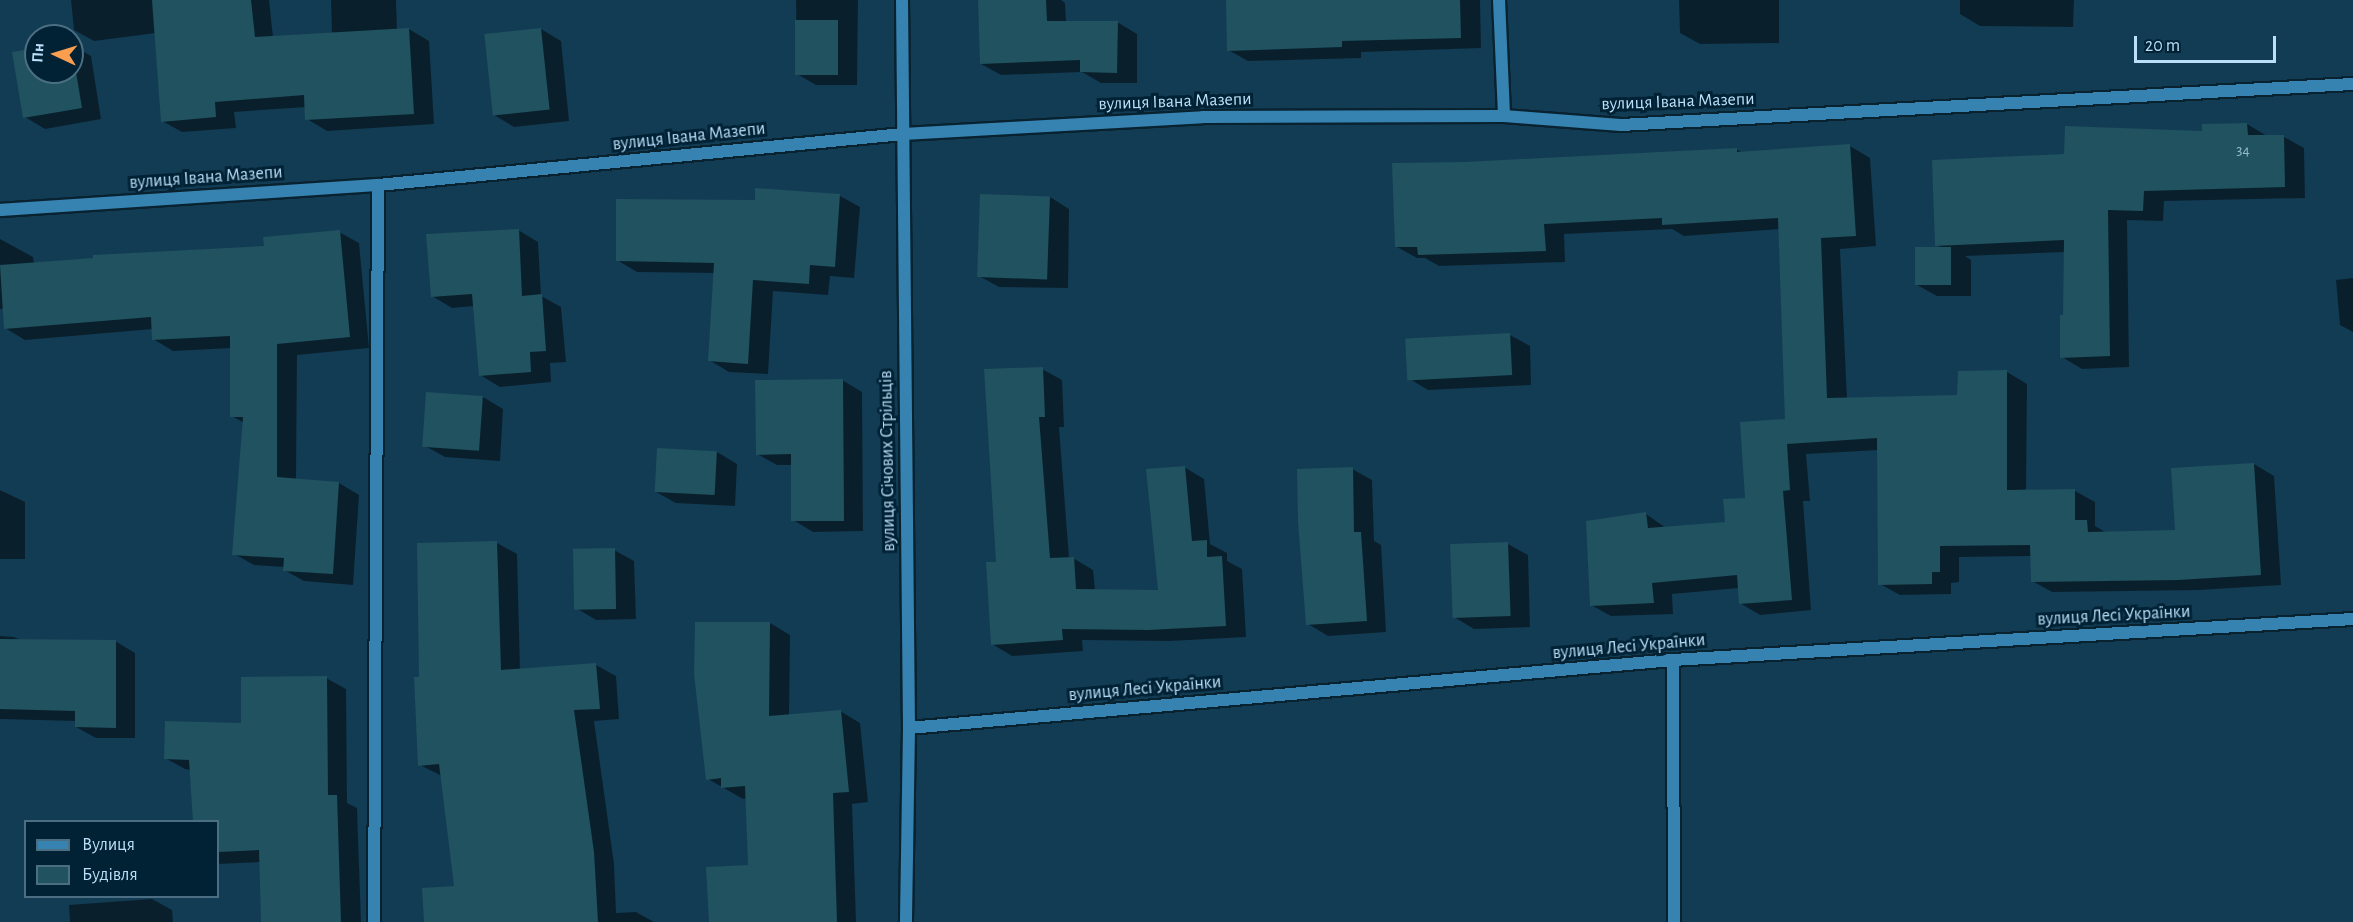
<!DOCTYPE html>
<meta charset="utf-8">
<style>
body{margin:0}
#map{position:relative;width:2353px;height:922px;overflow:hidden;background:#123c54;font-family:"Alegreya Sans",sans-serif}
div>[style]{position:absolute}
.shadow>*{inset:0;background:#0007}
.building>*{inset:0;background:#20525f;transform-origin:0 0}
.roads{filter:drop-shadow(2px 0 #092230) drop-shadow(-2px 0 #092230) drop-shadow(0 2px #092230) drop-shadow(0 -2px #092230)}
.minor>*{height:12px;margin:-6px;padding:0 6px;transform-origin:6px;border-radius:6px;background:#3683b2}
span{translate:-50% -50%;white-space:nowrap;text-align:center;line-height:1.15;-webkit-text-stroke:6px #012235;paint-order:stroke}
.number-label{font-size:15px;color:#94bcd2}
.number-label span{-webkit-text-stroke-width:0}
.street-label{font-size:18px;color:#bbdff9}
.legend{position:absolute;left:24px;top:820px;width:195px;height:78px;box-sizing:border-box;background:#012235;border:2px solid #4b6e83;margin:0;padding:8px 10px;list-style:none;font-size:18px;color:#bbdff9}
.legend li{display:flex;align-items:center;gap:12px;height:30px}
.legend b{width:30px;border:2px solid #4b6e83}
.north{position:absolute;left:24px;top:24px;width:60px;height:60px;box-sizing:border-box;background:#012235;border:2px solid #4b6e83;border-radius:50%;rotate:274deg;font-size:16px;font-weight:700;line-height:24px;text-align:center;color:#bbdff9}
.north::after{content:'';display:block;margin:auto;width:21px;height:27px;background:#fb9e50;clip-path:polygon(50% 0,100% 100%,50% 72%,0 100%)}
.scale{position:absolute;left:2134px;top:36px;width:142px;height:27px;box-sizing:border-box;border:3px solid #bbdff9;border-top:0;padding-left:8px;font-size:18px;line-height:21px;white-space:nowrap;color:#bbdff9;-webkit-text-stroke:4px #012235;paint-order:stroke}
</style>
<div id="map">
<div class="shadow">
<div style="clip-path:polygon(71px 0,269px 0,273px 37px,332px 34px,331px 0,396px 0,397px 30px,409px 29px,429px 41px,434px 124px,327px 131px,307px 119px,306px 107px,234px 112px,236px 128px,182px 132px,162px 121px,156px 33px,94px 41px,74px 30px)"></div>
<div style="clip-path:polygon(796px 0,858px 0,857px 85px,816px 85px,797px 74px)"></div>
<div style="clip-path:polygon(979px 0,1061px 0,1065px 3px,1066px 22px,1117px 22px,1137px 34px,1137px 83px,1101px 83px,1082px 72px,1001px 75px,981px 64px)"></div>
<div style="clip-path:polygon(1228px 0,1480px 0,1481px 48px,1361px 52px,1361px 58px,1248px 61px,1228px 50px)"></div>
<div style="clip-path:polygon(1679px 0,1779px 0,1779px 43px,1700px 44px,1680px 33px)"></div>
<div style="clip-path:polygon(1960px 0,2074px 0,2073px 27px,1980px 26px,1960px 14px)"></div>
<div style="clip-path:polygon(541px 29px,561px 41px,569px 121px,514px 127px,494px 115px)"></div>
<div style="clip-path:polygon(72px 45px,91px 56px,101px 119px,45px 129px,25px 117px,36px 50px,36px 72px,72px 72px)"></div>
<div style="clip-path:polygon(2247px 124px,2267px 136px,2284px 137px,2304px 148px,2305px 198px,2164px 201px,2163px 221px,2127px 220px,2129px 367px,2082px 369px,2062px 357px,2066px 252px,1965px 256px,1971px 260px,1971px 296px,1937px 296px,1917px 285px,1942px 248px,1937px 245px,2065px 155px)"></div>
<div style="clip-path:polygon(1850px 146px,1870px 158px,1876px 246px,1840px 249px,1847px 399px,1959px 397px,2007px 372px,2027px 384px,2026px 491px,2075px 491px,2095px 502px,2095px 526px,2107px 533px,2176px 531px,2254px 464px,2274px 476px,2281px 585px,2199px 590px,2052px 592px,2032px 581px,2031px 556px,1959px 557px,1959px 582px,1951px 583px,1951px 594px,1900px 595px,1880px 584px,1879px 450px,1806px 454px,1810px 501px,1803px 501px,1811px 610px,1760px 615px,1740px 603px,1739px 588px,1672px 594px,1673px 614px,1611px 616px,1591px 605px,1646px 514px,1666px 528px,1727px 523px,1747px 499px,1787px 422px,1780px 229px,1684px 236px,1672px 229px,1564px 234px,1565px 262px,1439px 266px,1425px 258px,1417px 258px,1397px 247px,1465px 164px,1736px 149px,1743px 153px)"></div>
<div style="clip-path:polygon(757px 189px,840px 196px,860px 207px,854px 278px,830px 276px,828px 295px,773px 291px,768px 374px,729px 372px,709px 360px,715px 273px,637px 272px,617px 260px,756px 202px)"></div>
<div style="clip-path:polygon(1050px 197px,1069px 209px,1068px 288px,999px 287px,979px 276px)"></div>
<div style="clip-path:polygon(518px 230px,538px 242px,541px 296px,561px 307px,566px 362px,550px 363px,551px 382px,500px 387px,480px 375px,474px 306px,452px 308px,432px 296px)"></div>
<div style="clip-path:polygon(339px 232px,359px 243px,369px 348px,297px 355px,296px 480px,339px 483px,359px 495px,353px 585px,304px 581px,284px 570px,284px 567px,254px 565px,234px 554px,244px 423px,232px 416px,232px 348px,173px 351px,153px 339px,153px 329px,25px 340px,5px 328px,4px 309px,0 309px,0 239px,33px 257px,34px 264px,265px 248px)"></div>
<div style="clip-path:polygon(2353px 278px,2353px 332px,2340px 325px,2336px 280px)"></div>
<div style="clip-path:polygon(1510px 335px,1530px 346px,1531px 385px,1428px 390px,1408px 378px)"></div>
<div style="clip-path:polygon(1042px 369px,1062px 380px,1064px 427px,1059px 427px,1069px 558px,1073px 558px,1093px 570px,1095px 590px,1160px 591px,1184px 467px,1204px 479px,1210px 544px,1227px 553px,1227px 561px,1242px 569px,1246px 637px,1169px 641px,1082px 640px,1083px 651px,1012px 656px,992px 644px,997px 563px)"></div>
<div style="clip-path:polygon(842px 380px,862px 392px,863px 531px,813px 532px,793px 520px,793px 465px,777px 465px,757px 454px)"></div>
<div style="clip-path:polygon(483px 397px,503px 409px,500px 461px,445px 457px,425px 446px)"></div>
<div style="clip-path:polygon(717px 452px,737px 464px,735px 506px,676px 503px,656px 492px)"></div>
<div style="clip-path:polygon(1352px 469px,1372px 480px,1374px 541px,1381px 545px,1386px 632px,1328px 636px,1308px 624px)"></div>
<div style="clip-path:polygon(0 490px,25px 502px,25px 559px,0 559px)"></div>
<div style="clip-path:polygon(497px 543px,517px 554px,520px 670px,596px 665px,616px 676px,619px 719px,594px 721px,614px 864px,616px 913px,636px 912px,654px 922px,425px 922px,455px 887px,442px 776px,420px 765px,421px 678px)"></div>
<div style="clip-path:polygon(1508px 544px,1528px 555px,1530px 627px,1474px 629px,1454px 617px)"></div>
<div style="clip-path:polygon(614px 550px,634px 561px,636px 619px,596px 620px,576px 608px)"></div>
<div style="clip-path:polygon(770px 623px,790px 635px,789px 716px,840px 711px,860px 723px,868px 802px,852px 804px,856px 922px,712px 922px,749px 866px,747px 798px,743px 799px,708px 779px)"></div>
<div style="clip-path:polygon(0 636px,14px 637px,21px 640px,115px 641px,135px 653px,135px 738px,96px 738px,76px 727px,76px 721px,0 719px)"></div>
<div style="clip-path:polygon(326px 678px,346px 689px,347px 803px,357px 808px,361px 922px,263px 922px,261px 862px,218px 864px,218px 822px,191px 770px,185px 769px,165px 758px,243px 725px)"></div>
<div style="clip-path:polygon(152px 899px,172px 910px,173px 922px,70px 922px,69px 905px)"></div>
</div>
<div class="building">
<div style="clip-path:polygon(152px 0,251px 0,255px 37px,409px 28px,414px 114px,305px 120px,304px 95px,215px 102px,216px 117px,161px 122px)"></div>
<div style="clip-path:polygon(978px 0,1046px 0,1047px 21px,1118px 21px,1117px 73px,1080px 72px,1080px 60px,980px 64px)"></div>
<div style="clip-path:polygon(1226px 0,1460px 0,1461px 38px,1342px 41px,1342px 47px,1227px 51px)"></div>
<div style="left:795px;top:20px;width:43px;height:55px"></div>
<div style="left:541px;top:28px;width:82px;height:57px;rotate:84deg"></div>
<div style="clip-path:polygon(36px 48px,36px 72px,72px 72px,72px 48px,82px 108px,23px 118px,12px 52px)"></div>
<div style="clip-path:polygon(2247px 123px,2248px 135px,2284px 135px,2285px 187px,2144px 191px,2143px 211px,2108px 210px,2110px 356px,2060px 358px,2060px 315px,2063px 315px,2064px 240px,1935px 246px,1932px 160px,2064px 154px,2065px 126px,2202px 131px,2202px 124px)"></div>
<div style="clip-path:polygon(1850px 144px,1856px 236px,1821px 238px,1827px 398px,1957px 395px,1958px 371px,2007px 370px,2007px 490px,2075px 489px,2075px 520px,2087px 520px,2088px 532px,2175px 530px,2171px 468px,2254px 463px,2261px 575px,2178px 580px,2031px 582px,2030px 545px,1940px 546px,1940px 572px,1932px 572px,1932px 584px,1878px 585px,1877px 438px,1787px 444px,1790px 490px,1783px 491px,1792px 600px,1739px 604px,1737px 575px,1652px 583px,1654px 603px,1590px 606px,1586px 521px,1646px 512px,1648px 528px,1725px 522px,1723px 499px,1745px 498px,1740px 422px,1785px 419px,1785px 422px,1778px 218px,1662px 225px,1662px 218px,1544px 224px,1546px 251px,1418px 255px,1417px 247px,1395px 247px,1392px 163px,1465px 162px,1737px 148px,1737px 152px)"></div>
<div style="clip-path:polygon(755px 188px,840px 194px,835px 267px,810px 265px,809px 284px,753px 280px,748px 364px,708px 361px,714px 263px,616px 261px,616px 199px,755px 200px)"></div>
<div style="left:980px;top:194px;width:70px;height:83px;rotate:2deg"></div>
<div style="clip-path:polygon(519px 229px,522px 296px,542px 294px,546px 351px,530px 352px,531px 372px,479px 376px,472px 294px,431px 297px,426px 234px)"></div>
<div style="clip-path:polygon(340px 230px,350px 337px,277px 344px,277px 477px,339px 482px,333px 574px,283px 571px,284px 558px,232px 555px,243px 417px,230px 417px,230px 336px,152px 340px,151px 317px,4px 329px,0 265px,93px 258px,93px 255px,264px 246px,263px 237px)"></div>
<div style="left:1915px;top:247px;width:36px;height:38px"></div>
<div style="left:1510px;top:333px;width:42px;height:105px;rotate:87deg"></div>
<div style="clip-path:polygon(1043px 367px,1045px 417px,1039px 417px,1050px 558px,1074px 557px,1076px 589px,1158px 590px,1146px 469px,1185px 466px,1192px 541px,1207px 540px,1207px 557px,1222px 556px,1226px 626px,1148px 630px,1062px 629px,1063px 640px,991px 645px,986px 562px,996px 562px,984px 369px)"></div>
<div style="clip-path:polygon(843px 379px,844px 521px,791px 521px,791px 454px,756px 455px,755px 380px)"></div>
<div style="left:426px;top:392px;width:57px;height:55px;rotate:4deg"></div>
<div style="left:657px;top:448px;width:60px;height:44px;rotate:3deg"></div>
<div style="clip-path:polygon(1353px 467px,1354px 532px,1361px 532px,1367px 621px,1306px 625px,1298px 522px,1297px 469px)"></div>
<div style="clip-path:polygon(497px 541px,501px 670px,596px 663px,600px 709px,574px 710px,594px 852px,598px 922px,424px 922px,422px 888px,454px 886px,439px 764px,418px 766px,414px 677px,419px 677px,417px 543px)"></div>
<div style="left:1508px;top:542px;width:74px;height:58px;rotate:88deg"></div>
<div style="left:615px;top:548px;width:61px;height:42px;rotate:89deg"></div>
<div style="clip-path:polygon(695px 622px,770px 622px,769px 716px,841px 710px,849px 792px,833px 793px,837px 922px,709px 922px,706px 867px,748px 865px,745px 786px,721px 788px,721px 778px,706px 780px,694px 674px)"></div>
<div style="clip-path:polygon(0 639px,116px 640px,116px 728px,75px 727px,75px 711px,0 709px)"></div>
<div style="clip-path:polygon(327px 676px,328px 795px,337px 795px,341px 922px,261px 922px,259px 850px,218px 852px,218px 822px,193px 822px,189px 760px,164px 759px,165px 721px,241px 723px,241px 677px)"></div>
</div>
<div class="roads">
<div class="minor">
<div style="left:902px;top:0;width:728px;rotate:89.45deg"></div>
<div style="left:909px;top:728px;width:194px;rotate:90.9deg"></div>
<div style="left:1499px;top:0;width:116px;rotate:87.5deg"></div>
<div style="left:0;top:210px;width:379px;rotate:-3.8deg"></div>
<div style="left:378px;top:185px;width:527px;rotate:-5.55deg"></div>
<div style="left:903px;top:134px;width:300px;rotate:-3.2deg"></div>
<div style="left:1203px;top:117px;width:301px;rotate:-0.2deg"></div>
<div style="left:1504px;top:116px;width:117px;rotate:4.4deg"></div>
<div style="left:1621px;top:125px;width:733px;rotate:-3.21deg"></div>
<div style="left:1673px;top:660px;width:262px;rotate:89.8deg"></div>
<div style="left:909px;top:728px;width:767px;rotate:-5.09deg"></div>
<div style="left:1673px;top:660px;width:681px;rotate:-3.45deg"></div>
<div style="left:374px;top:922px;width:737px;rotate:-89.69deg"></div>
</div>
</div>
<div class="number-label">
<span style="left:2243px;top:151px">34</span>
</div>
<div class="street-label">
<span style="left:1175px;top:102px;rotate:-2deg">вулиця Івана Мазепи</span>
<span style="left:1678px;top:102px;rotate:-2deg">вулиця Івана Мазепи</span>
<span style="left:689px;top:137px;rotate:-6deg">вулиця Івана Мазепи</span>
<span style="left:206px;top:178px;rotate:-4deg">вулиця Івана Мазепи</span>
<span style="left:888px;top:461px;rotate:-91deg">вулиця Січових Стрільців</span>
<span style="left:2114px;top:616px;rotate:-3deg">вулиця Лесі Українки</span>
<span style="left:1629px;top:647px;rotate:-5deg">вулиця Лесі Українки</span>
<span style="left:1145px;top:689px;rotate:-5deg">вулиця Лесі Українки</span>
</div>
<ul class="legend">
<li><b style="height:8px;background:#3683b2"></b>Вулиця</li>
<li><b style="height:16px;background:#20525f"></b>Будівля</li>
</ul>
<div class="north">Пн</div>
<div class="scale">20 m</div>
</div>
